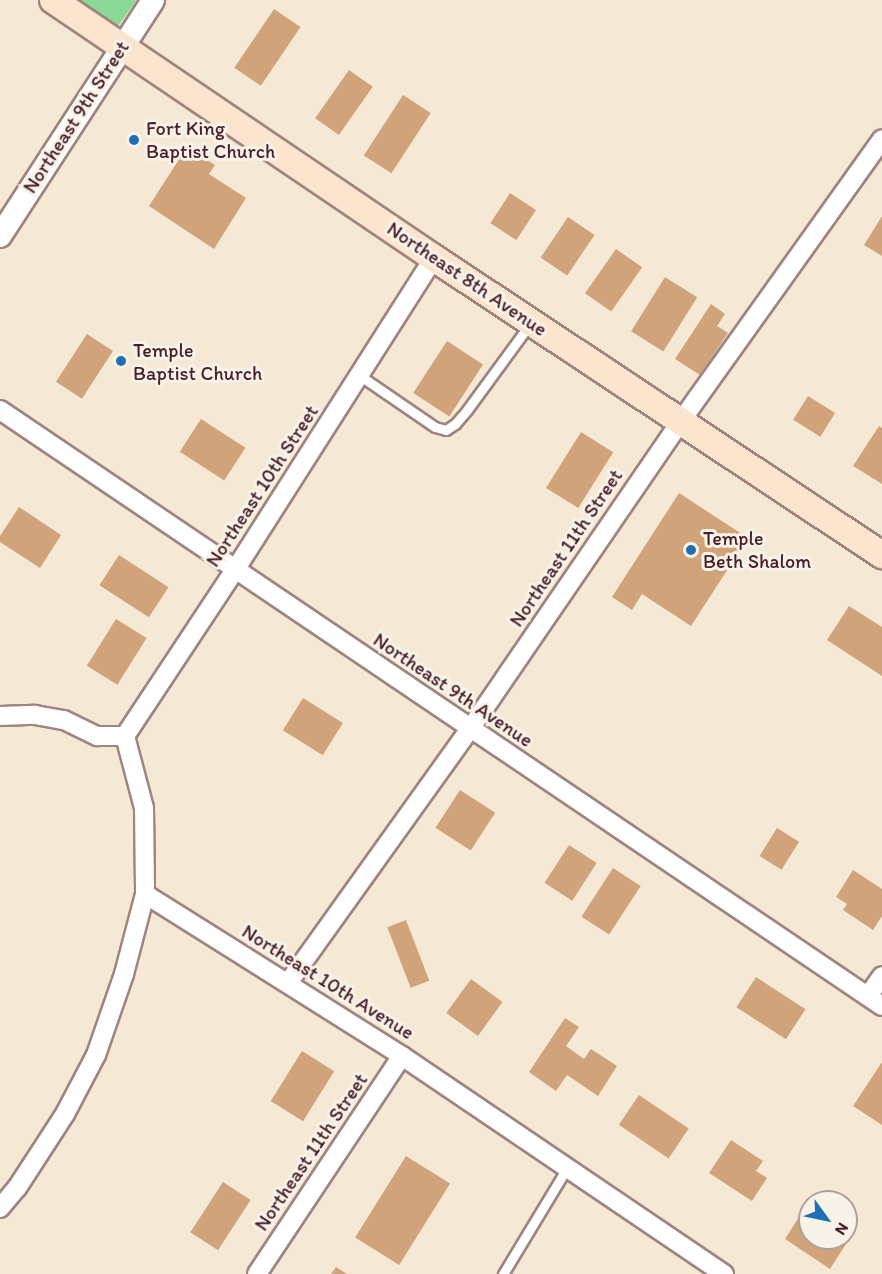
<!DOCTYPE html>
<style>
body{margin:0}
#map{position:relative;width:882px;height:1274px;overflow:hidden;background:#f5e9d5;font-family:Itim,sans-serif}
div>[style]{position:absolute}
.green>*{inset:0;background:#8bd997}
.building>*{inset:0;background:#d1a37a;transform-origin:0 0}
.roads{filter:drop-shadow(2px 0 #a08480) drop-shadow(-2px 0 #a08480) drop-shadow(0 2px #a08480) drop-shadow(0 -2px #a08480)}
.service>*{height:9px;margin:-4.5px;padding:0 4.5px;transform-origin:4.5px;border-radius:4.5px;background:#fff}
.minor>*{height:18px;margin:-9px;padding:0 9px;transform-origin:9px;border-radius:9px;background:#fff}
.tertiary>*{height:22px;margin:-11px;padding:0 11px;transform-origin:11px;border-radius:11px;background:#fff}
.secondary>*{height:26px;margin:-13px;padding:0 13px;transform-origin:13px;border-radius:13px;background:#fbe5cf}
.dots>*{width:16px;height:16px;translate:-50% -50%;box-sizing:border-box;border:3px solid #f7f3e8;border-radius:50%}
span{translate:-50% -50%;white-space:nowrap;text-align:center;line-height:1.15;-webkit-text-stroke:6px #f7f3e8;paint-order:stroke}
.street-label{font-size:20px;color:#4a1f2b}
.poi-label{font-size:20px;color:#4a1f2b}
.left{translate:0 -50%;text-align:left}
.north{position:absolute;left:798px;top:1190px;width:60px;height:60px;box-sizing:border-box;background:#f7f3e8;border:2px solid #b29e9c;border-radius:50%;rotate:123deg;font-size:16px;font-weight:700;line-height:24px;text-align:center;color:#4a1f2b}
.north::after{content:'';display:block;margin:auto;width:21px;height:27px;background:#1f6fb2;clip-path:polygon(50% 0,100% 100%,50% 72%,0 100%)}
</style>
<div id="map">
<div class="green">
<div style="clip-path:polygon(75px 0,135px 0,136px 1px,116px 29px)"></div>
</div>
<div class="building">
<div style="left:274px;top:9px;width:32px;height:71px;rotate:34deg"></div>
<div style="left:349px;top:70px;width:29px;height:59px;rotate:35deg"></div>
<div style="left:403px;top:95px;width:33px;height:72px;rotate:33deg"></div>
<div style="clip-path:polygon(187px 147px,215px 165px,209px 174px,246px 198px,214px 249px,149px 206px)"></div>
<div style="left:510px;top:193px;width:31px;height:36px;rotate:33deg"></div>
<div style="clip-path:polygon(882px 216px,882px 256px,864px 245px)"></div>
<div style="left:568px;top:217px;width:32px;height:49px;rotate:34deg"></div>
<div style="left:616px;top:249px;width:32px;height:54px;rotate:35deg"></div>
<div style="left:665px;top:277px;width:38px;height:64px;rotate:32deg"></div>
<div style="clip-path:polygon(711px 304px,725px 314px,717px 326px,728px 333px,700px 375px,675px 359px)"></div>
<div style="left:87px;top:334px;width:31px;height:57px;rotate:33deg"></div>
<div style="left:447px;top:341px;width:43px;height:62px;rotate:33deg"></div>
<div style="left:808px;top:396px;width:32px;height:28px;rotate:32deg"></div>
<div style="left:201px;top:419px;width:53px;height:39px;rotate:33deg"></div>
<div style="clip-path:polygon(879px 426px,882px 428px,882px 484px,853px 466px)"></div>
<div style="left:581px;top:432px;width:38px;height:66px;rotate:32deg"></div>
<div style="clip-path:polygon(679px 493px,748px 538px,691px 626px,642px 594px,632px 610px,612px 597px)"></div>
<div style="clip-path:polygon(19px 507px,61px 535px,40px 568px,0 542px,0 536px)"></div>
<div style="left:119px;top:555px;width:59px;height:36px;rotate:33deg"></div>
<div style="clip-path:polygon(849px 606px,882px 627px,882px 676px,827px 640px)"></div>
<div style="left:116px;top:619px;width:36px;height:55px;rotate:32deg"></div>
<div style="left:303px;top:698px;width:47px;height:38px;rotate:32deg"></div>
<div style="left:460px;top:790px;width:42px;height:45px;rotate:33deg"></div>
<div style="left:777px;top:828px;width:26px;height:33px;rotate:32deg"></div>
<div style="left:569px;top:845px;width:33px;height:45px;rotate:33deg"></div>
<div style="left:613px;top:868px;width:33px;height:58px;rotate:33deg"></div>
<div style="clip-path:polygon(853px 870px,882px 889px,882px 916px,873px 930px,843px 910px,847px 904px,836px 897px)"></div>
<div style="left:406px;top:920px;width:65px;height:20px;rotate:69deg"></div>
<div style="left:756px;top:977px;width:59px;height:36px;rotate:33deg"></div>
<div style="left:471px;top:979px;width:39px;height:42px;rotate:36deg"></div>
<div style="clip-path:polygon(565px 1018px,579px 1027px,566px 1046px,584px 1059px,591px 1049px,617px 1066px,598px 1096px,567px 1075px,556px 1091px,529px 1072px)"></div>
<div style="left:302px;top:1051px;width:38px;height:59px;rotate:32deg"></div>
<div style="clip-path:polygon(882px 1062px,882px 1125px,853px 1106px)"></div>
<div style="left:639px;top:1095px;width:60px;height:36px;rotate:34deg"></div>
<div style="clip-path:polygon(731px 1140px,763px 1161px,756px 1171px,767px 1178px,752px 1201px,709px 1173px)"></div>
<div style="left:406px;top:1156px;width:52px;height:96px;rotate:32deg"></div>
<div style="left:223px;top:1182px;width:33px;height:60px;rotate:33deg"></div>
<div style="clip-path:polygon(802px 1212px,810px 1217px,810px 1238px,842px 1238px,848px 1241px,830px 1269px,785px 1239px)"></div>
<div style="clip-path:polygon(336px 1267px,347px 1274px,331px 1274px)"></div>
</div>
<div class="roads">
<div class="service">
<div style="left:359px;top:375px;width:92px;rotate:34.4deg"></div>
<div style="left:435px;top:427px;width:11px;rotate:15deg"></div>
<div style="left:446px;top:430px;width:11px;rotate:-34deg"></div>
<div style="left:455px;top:424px;width:18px;rotate:-49deg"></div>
<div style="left:467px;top:410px;width:107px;rotate:-53.8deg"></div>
<div style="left:503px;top:1274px;width:124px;rotate:-58.9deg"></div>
</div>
<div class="minor">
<div style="left:0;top:410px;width:1064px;rotate:34.05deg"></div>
<div style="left:0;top:716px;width:35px;rotate:-2deg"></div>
<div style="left:35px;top:715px;width:29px;rotate:10deg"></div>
<div style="left:64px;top:720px;width:37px;rotate:26deg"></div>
<div style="left:97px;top:736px;width:28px"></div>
<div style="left:125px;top:736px;width:74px;rotate:75.2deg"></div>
<div style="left:144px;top:808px;width:86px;rotate:89.3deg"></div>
<div style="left:145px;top:894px;width:304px;rotate:32.2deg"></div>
<div style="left:402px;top:1056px;width:389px;rotate:34.1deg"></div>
<div style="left:125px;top:736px;width:199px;rotate:-56.5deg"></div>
<div style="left:235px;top:570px;width:370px;rotate:-57.5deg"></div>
<div style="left:288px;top:983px;width:312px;rotate:-54.4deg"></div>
<div style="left:470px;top:729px;width:373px;rotate:-55.6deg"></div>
<div style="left:681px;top:421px;width:346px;rotate:-54.5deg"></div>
<div style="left:868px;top:996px;width:24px;rotate:-55deg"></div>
<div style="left:0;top:1208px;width:26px;rotate:-50deg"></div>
<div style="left:17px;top:1188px;width:88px;rotate:-57deg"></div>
<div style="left:65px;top:1114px;width:67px;rotate:-62.3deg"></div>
<div style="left:96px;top:1055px;width:86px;rotate:-70.9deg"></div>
<div style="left:124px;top:974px;width:83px;rotate:-75.3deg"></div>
<div style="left:257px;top:1274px;width:262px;rotate:-56.4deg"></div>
</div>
<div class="tertiary">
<div style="left:0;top:236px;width:281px;rotate:-57deg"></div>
</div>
<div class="secondary">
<div style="left:53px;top:0;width:460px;rotate:34.1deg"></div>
<div style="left:434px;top:258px;width:538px;rotate:33.54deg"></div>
</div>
</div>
<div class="dots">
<div style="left:134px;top:140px;background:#1f6fb2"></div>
<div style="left:121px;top:361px;background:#1f6fb2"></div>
<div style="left:691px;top:550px;background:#1f6fb2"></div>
</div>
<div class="street-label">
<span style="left:76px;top:117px;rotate:-57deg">Northeast 9th Street</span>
<span style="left:467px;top:279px;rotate:34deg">Northeast 8th Avenue</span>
<span style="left:262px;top:486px;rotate:-57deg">Northeast 10th Street</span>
<span style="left:566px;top:548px;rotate:-56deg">Northeast 11th Street</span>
<span style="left:453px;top:690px;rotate:34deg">Northeast 9th Avenue</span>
<span style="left:328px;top:982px;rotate:32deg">Northeast 10th Avenue</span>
<span style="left:311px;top:1152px;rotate:-56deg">Northeast 11th Street</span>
</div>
<div class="poi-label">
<span class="left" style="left:146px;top:140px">Fort King<br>Baptist Church</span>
<span class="left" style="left:133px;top:362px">Temple<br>Baptist Church</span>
<span class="left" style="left:703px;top:550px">Temple<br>Beth Shalom</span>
</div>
<div class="north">N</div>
</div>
